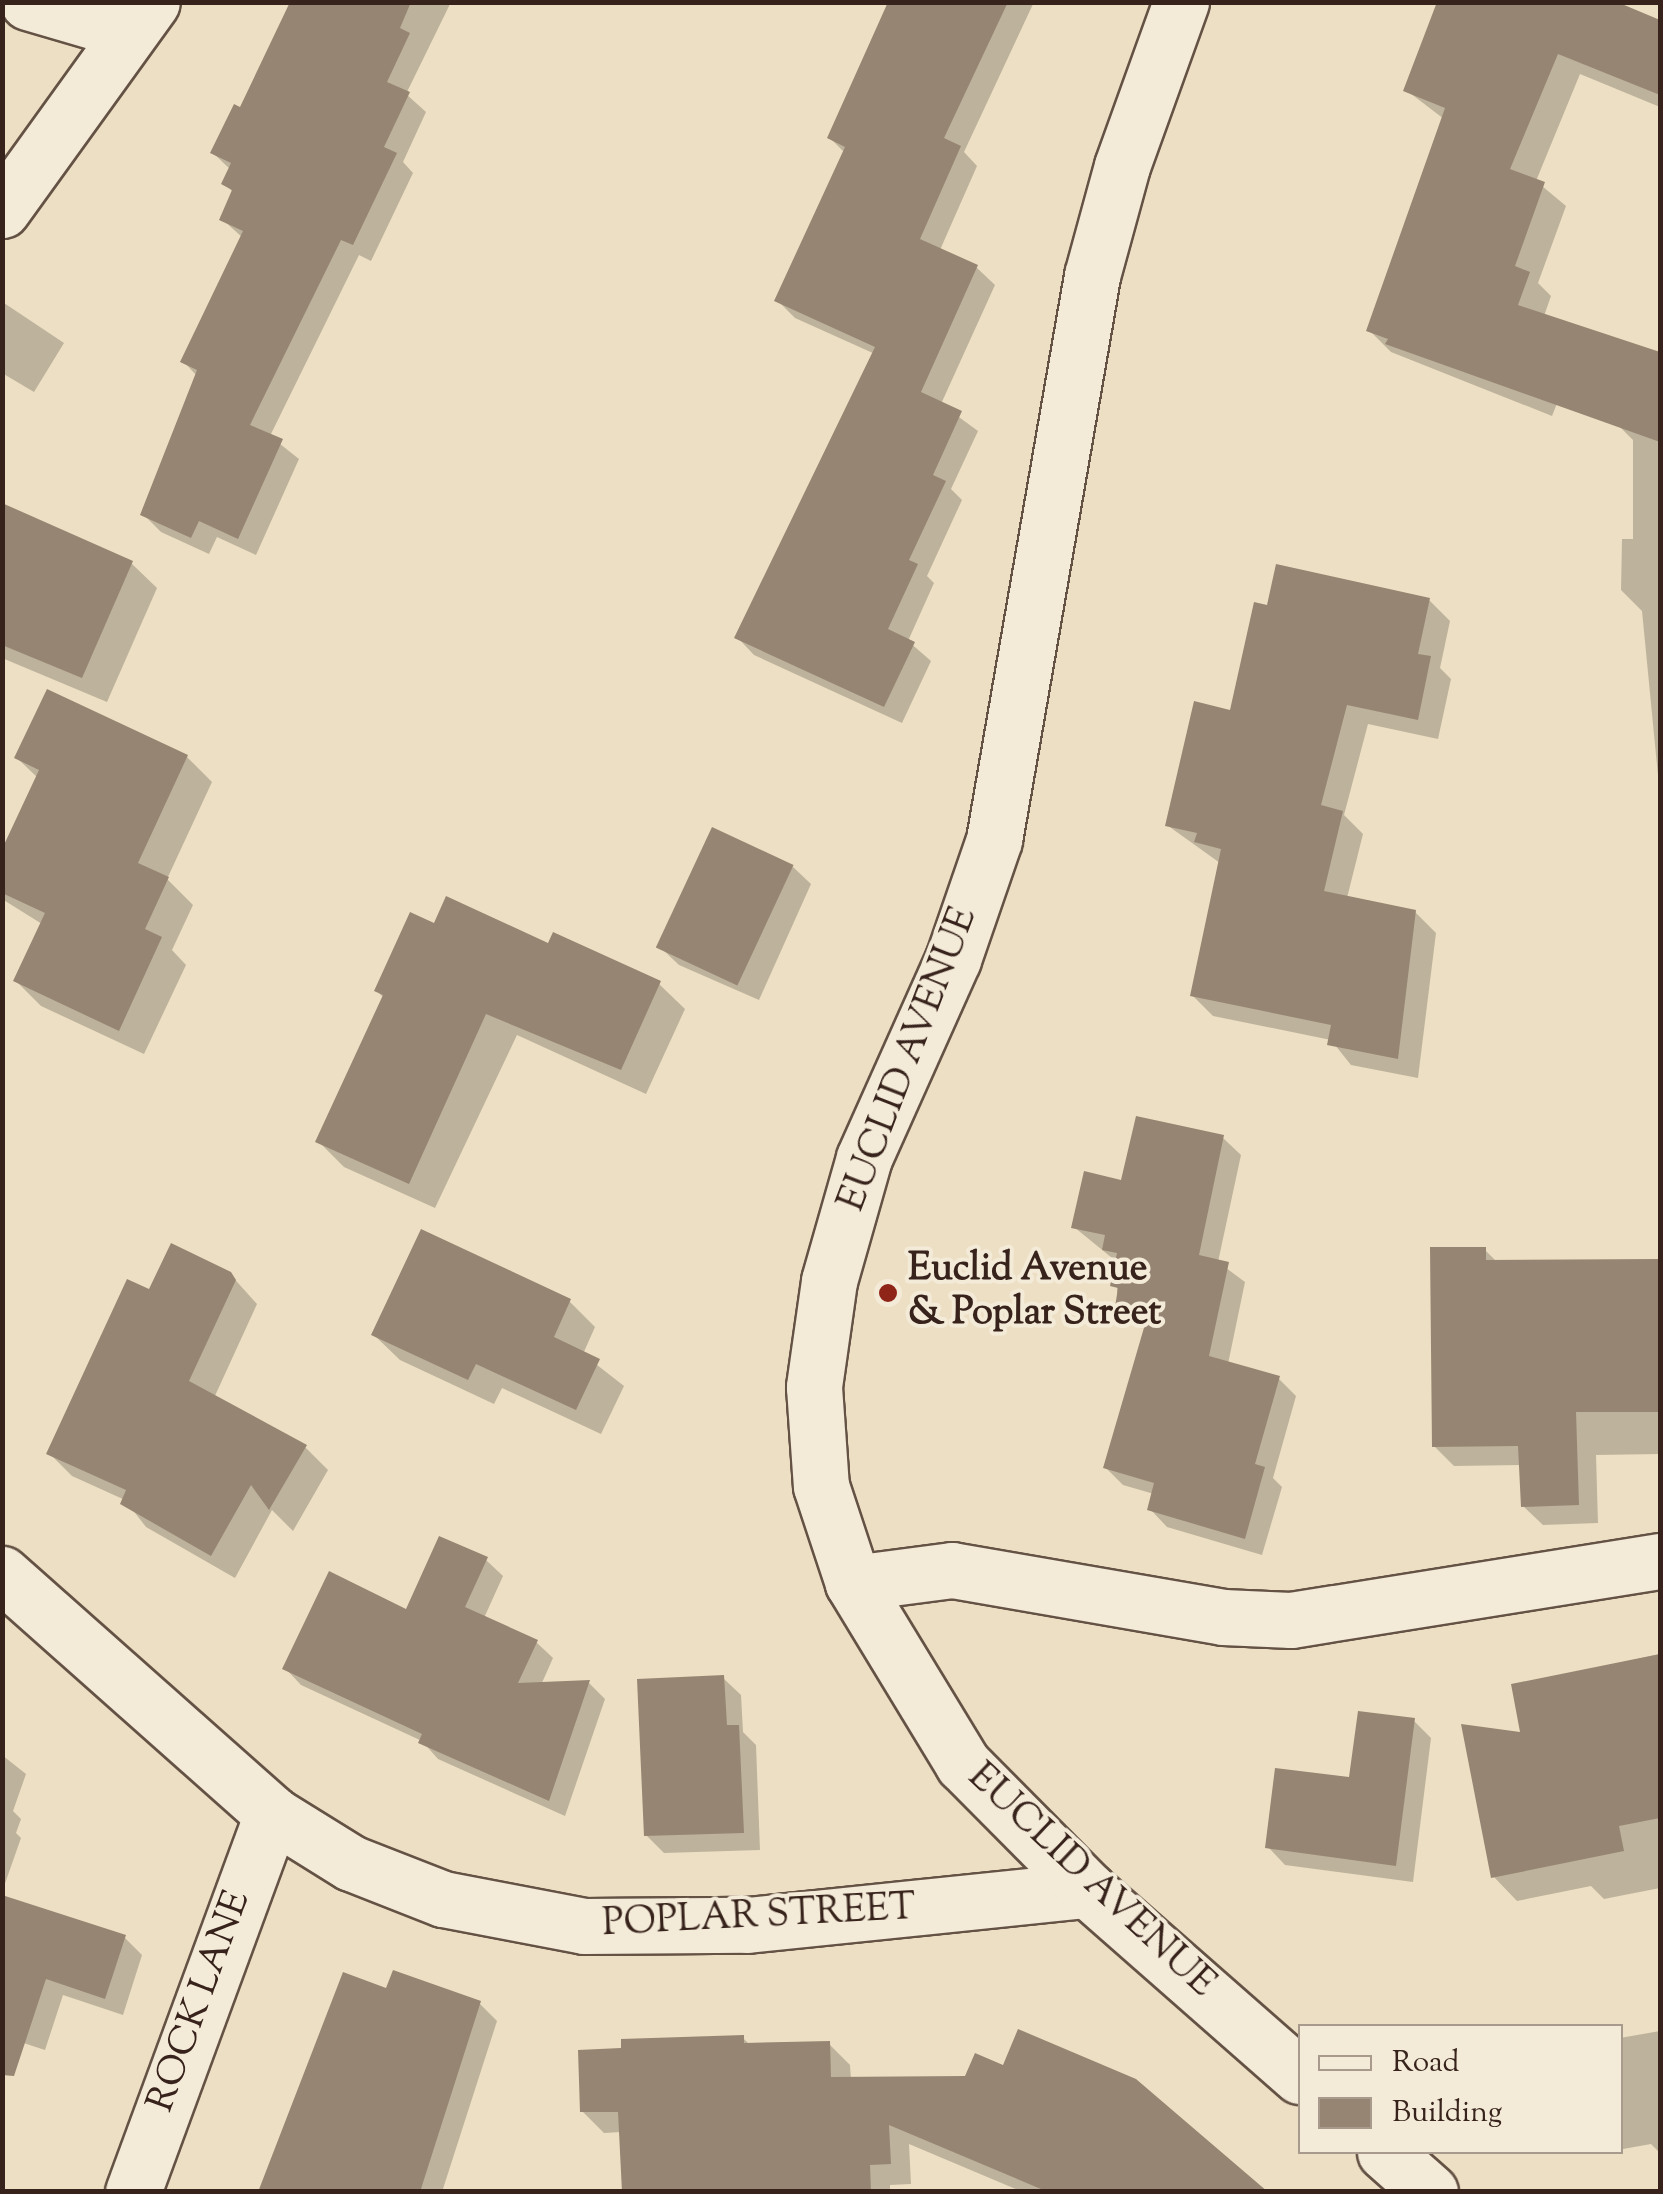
<!DOCTYPE html>
<style>
body{margin:0}
#map{position:relative;width:1663px;height:2194px;overflow:hidden;background:#eddfc3;font-family:"Sorts Mill Goudy",serif}
div>[style]{position:absolute}
.shadow>*{inset:0;background:#0003}
.building>*{inset:0;background:#968572;transform-origin:0 0}
.roads{filter:drop-shadow(2px 0 #645245) drop-shadow(-2px 0 #645245) drop-shadow(0 2px #645245) drop-shadow(0 -2px #645245)}
.minor>*{height:55px;margin:-27.5px;padding:0 27.5px;transform-origin:27.5px;border-radius:27.5px;background:#f3ead8}
.tertiary>*{height:55px;margin:-27.5px;padding:0 27.5px;transform-origin:27.5px;border-radius:27.5px;background:#f3ead8}
.dots>*{width:28px;height:28px;translate:-50% -50%;box-sizing:border-box;border:5px solid #f3ead8;border-radius:50%}
span{translate:-50% -50%;white-space:nowrap;text-align:center;line-height:1.15;-webkit-text-stroke:8px #f3ead8;paint-order:stroke}
.street-label{font-size:38px;color:#37231b}
.poi-label{font-size:38px;color:#37231b;font-weight:700}
.left{translate:0 -50%;text-align:left}
.frame{position:absolute;inset:0;border:5px solid #37231b;pointer-events:none}
.legend{position:absolute;left:1298px;top:2024px;width:325px;height:130px;box-sizing:border-box;background:#f3ead8;border:2px solid #a89a8c;margin:0;padding:12px 18px;list-style:none;font-size:30px;color:#37231b}
.legend li{display:flex;align-items:center;gap:20px;height:50px}
.legend b{width:50px;border:2px solid #a89a8c}
</style>
<div id="map">
<div class="shadow">
<div style="clip-path:polygon(293px 2px,451px 2px,406px 94px,426px 112px,403px 162px,413px 173px,371px 261px,359px 255px,270px 436px,299px 459px,256px 555px,217px 537px,209px 554px,161px 532px,143px 514px,197px 376px,183px 361px,243px 238px,222px 219px,234px 193px,224px 183px,231px 170px,213px 153px,242px 110px)"></div>
<div style="clip-path:polygon(902px 2px,1034px 2px,964px 152px,977px 166px,940px 250px,977px 268px,995px 285px,941px 404px,978px 431px,951px 489px,962px 500px,927px 576px,934px 583px,908px 641px,931px 661px,902px 723px,754px 655px,737px 637px,875px 354px,795px 318px,777px 300px,845px 153px,830px 138px)"></div>
<div style="clip-path:polygon(1610px 2px,1660px 23px,1660px 107px,1580px 74px,1536px 181px,1566px 206px,1538px 283px,1551px 296px,1544px 316px,1581px 343px,1552px 416px,1391px 352px,1369px 330px,1444px 119px,1406px 90px)"></div>
<div style="clip-path:polygon(4px 303px,64px 343px,34px 392px,2px 373px)"></div>
<div style="clip-path:polygon(1649px 354px,1660px 358px,1660px 796px,1642px 611px,1621px 590px,1622px 539px,1633px 539px,1633px 440px,1618px 425px)"></div>
<div style="clip-path:polygon(2px 506px,131px 563px,157px 588px,107px 702px,2px 658px)"></div>
<div style="clip-path:polygon(1429px 600px,1450px 621px,1440px 668px,1451px 679px,1438px 739px,1368px 724px,1344px 815px,1363px 834px,1347px 898px,1415px 912px,1436px 933px,1418px 1078px,1351px 1065px,1331px 1040px,1213px 1016px,1192px 995px,1220px 863px,1167px 825px,1232px 713px,1269px 608px)"></div>
<div style="clip-path:polygon(187px 757px,212px 782px,167px 879px,193px 905px,172px 950px,186px 965px,144px 1054px,41px 1006px,16px 981px,42px 924px,2px 899px,2px 855px,38px 778px,17px 758px)"></div>
<div style="clip-path:polygon(793px 867px,811px 884px,759px 1000px,679px 965px,661px 948px)"></div>
<div style="clip-path:polygon(435px 926px,549px 946px,659px 984px,685px 1009px,646px 1094px,517px 1035px,435px 1208px,344px 1167px,318px 1141px,384px 998px,377px 991px)"></div>
<div style="clip-path:polygon(1223px 1138px,1241px 1155px,1218px 1262px,1245px 1282px,1228px 1364px,1279px 1379px,1296px 1396px,1273px 1478px,1282px 1487px,1262px 1555px,1167px 1527px,1150px 1509px,1154px 1494px,1123px 1485px,1105px 1467px,1147px 1326px,1117px 1306px,1117px 1262px,1074px 1227px,1123px 1183px)"></div>
<div style="clip-path:polygon(422px 1232px,570px 1302px,595px 1327px,583px 1354px,624px 1386px,601px 1434px,502px 1388px,494px 1404px,400px 1360px,374px 1335px)"></div>
<div style="clip-path:polygon(1484px 1249px,1497px 1262px,1660px 1262px,1660px 1454px,1596px 1455px,1598px 1523px,1543px 1525px,1523px 1506px,1521px 1465px,1454px 1466px,1434px 1446px)"></div>
<div style="clip-path:polygon(230px 1274px,257px 1304px,214px 1398px,305px 1447px,328px 1470px,293px 1531px,272px 1510px,235px 1578px,146px 1527px,125px 1500px,72px 1476px,49px 1453px,150px 1293px)"></div>
<div style="clip-path:polygon(486px 1560px,503px 1576px,484px 1618px,536px 1642px,553px 1658px,541px 1685px,589px 1683px,605px 1699px,565px 1816px,438px 1759px,422px 1741px,301px 1685px,285px 1668px,407px 1613px)"></div>
<div style="clip-path:polygon(1660px 1654px,1660px 1888px,1604px 1899px,1591px 1886px,1517px 1901px,1494px 1877px,1524px 1735px,1514px 1686px)"></div>
<div style="clip-path:polygon(723px 1678px,741px 1695px,743px 1732px,756px 1745px,760px 1850px,664px 1853px,646px 1835px)"></div>
<div style="clip-path:polygon(1414px 1721px,1431px 1738px,1413px 1882px,1285px 1865px,1268px 1847px)"></div>
<div style="clip-path:polygon(2px 1755px,26px 1774px,13px 1811px,21px 1819px,16px 1833px,21px 1838px,2px 1892px)"></div>
<div style="clip-path:polygon(2px 1898px,124px 1937px,142px 1955px,123px 2015px,63px 1995px,45px 2050px,2px 2036px)"></div>
<div style="clip-path:polygon(388px 1991px,479px 2003px,497px 2021px,442px 2192px,262px 2192px)"></div>
<div style="clip-path:polygon(1660px 2031px,1660px 2153px,1651px 2144px,1623px 2149px,1620px 2038px)"></div>
<div style="clip-path:polygon(743px 2038px,750px 2045px,829px 2044px,850px 2065px,851px 2080px,1263px 2192px,1023px 2192px,909px 2144px,911px 2184px,890px 2185px,890px 2192px,624px 2192px,621px 2132px,604px 2133px,582px 2111px)"></div>
</div>
<div class="building">
<div style="clip-path:polygon(290px 2px,411px 2px,400px 28px,410px 33px,387px 82px,410px 92px,384px 147px,397px 153px,353px 245px,341px 240px,250px 425px,283px 439px,238px 539px,199px 521px,191px 538px,140px 515px,197px 370px,180px 362px,243px 231px,219px 220px,232px 190px,221px 184px,231px 163px,210px 153px,234px 104px,240px 107px)"></div>
<div style="clip-path:polygon(888px 2px,1008px 2px,944px 138px,961px 146px,920px 239px,978px 265px,921px 392px,962px 411px,933px 475px,946px 481px,909px 560px,918px 564px,888px 629px,915px 642px,884px 707px,734px 638px,875px 347px,774px 301px,845px 147px,827px 138px)"></div>
<div style="clip-path:polygon(1437px 2px,1617px 2px,1660px 20px,1660px 95px,1558px 54px,1510px 169px,1545px 182px,1515px 266px,1530px 272px,1518px 305px,1660px 352px,1660px 442px,1385px 344px,1388px 339px,1366px 331px,1445px 108px,1403px 91px)"></div>
<div style="clip-path:polygon(2px 503px,133px 561px,82px 678px,2px 645px)"></div>
<div style="clip-path:polygon(1276px 564px,1430px 598px,1418px 654px,1431px 656px,1418px 720px,1347px 705px,1321px 805px,1343px 811px,1324px 891px,1416px 910px,1398px 1059px,1327px 1045px,1331px 1025px,1190px 996px,1221px 849px,1194px 842px,1197px 833px,1165px 826px,1194px 701px,1230px 710px,1254px 602px,1267px 605px)"></div>
<div style="clip-path:polygon(47px 689px,188px 755px,138px 863px,169px 877px,145px 929px,162px 937px,119px 1031px,13px 981px,45px 913px,2px 893px,2px 849px,39px 770px,14px 758px)"></div>
<div style="left:712px;top:827px;width:90px;height:133px;rotate:25deg"></div>
<div style="clip-path:polygon(446px 896px,548px 943px,553px 932px,661px 981px,621px 1070px,486px 1014px,409px 1184px,315px 1142px,383px 995px,374px 991px,410px 912px,434px 923px)"></div>
<div style="clip-path:polygon(1136px 1116px,1224px 1135px,1199px 1255px,1229px 1262px,1209px 1356px,1280px 1376px,1255px 1464px,1265px 1467px,1245px 1539px,1147px 1510px,1154px 1483px,1103px 1468px,1148px 1314px,1115px 1307px,1118px 1288px,1110px 1286px,1117px 1253px,1102px 1250px,1105px 1235px,1071px 1228px,1084px 1171px,1121px 1180px)"></div>
<div style="clip-path:polygon(421px 1229px,571px 1299px,554px 1337px,600px 1359px,576px 1410px,476px 1364px,468px 1380px,371px 1335px)"></div>
<div style="clip-path:polygon(171px 1243px,231px 1272px,236px 1280px,189px 1381px,307px 1445px,269px 1510px,251px 1485px,211px 1556px,120px 1504px,126px 1490px,46px 1454px,127px 1279px,149px 1289px)"></div>
<div style="clip-path:polygon(1430px 1247px,1486px 1247px,1486px 1260px,1660px 1259px,1660px 1412px,1576px 1412px,1579px 1505px,1521px 1507px,1518px 1446px,1432px 1447px)"></div>
<div style="clip-path:polygon(439px 1536px,488px 1557px,465px 1607px,538px 1640px,518px 1683px,590px 1680px,549px 1801px,418px 1743px,422px 1734px,282px 1669px,329px 1571px,406px 1609px)"></div>
<div style="clip-path:polygon(1660px 1654px,1660px 1818px,1619px 1826px,1624px 1851px,1491px 1878px,1461px 1724px,1520px 1732px,1511px 1684px)"></div>
<div style="clip-path:polygon(724px 1675px,727px 1725px,739px 1725px,744px 1833px,644px 1836px,637px 1679px)"></div>
<div style="clip-path:polygon(1358px 1711px,1415px 1718px,1396px 1866px,1265px 1848px,1275px 1768px,1349px 1777px)"></div>
<div style="clip-path:polygon(2px 1895px,126px 1935px,105px 1999px,46px 1979px,14px 2076px,2px 2075px)"></div>
<div style="clip-path:polygon(393px 1970px,481px 2001px,420px 2192px,258px 2192px,343px 1972px,386px 1988px)"></div>
<div style="clip-path:polygon(1018px 2029px,1136px 2079px,1268px 2192px,1048px 2192px,889px 2125px,891px 2164px,870px 2165px,871px 2192px,622px 2192px,618px 2112px,580px 2112px,578px 2050px,621px 2048px,621px 2039px,744px 2035px,744px 2043px,830px 2041px,831px 2077px,965px 2076px,975px 2053px,1003px 2065px)"></div>
</div>
<div class="roads">
<div class="minor">
<div style="left:28px;top:2px;width:106px;rotate:16.4deg"></div>
<div style="left:2px;top:210px;width:256px;rotate:-54.2deg"></div>
<div style="left:2px;top:1574px;width:361px;rotate:41.6deg"></div>
<div style="left:272px;top:1814px;width:93px;rotate:31.8deg"></div>
<div style="left:351px;top:1863px;width:99px;rotate:21.4deg"></div>
<div style="left:443px;top:1899px;width:144px;rotate:10.8deg"></div>
<div style="left:584px;top:1926px;width:163px;rotate:-0.4deg"></div>
<div style="left:747px;top:1925px;width:343px;rotate:-5.9deg"></div>
<div style="left:853px;top:1583px;width:100px;rotate:-7.5deg"></div>
<div style="left:952px;top:1570px;width:275px;rotate:9.8deg"></div>
<div style="left:1223px;top:1617px;width:68px;rotate:2.5deg"></div>
<div style="left:1291px;top:1620px;width:374px;rotate:-9.1deg"></div>
<div style="left:133px;top:2192px;width:403px;rotate:-69.8deg"></div>
</div>
<div class="tertiary">
<div style="left:1181px;top:2px;width:174px;rotate:109.8deg"></div>
<div style="left:1122px;top:166px;width:114px;rotate:105.3deg"></div>
<div style="left:1092px;top:276px;width:572px;rotate:99.86deg"></div>
<div style="left:994px;top:840px;width:126px;rotate:109deg"></div>
<div style="left:953px;top:959px;width:218px;rotate:114.1deg"></div>
<div style="left:864px;top:1158px;width:128px;rotate:105.9deg"></div>
<div style="left:829px;top:1281px;width:107px;rotate:98.1deg"></div>
<div style="left:814px;top:1387px;width:99px;rotate:86deg"></div>
<div style="left:821px;top:1486px;width:102px;rotate:71.7deg"></div>
<div style="left:853px;top:1583px;width:212px;rotate:58.7deg"></div>
<div style="left:963px;top:1764px;width:177px;rotate:45.2deg"></div>
<div style="left:1088px;top:1890px;width:282px;rotate:41.3deg"></div>
<div style="left:1385px;top:2152px;width:60px;rotate:41.6deg"></div>
</div>
</div>
<div class="dots">
<div style="left:888px;top:1293px;background:#8f2418"></div>
</div>
<div class="street-label">
<span style="left:910px;top:1060px;rotate:-69deg">EUCLID AVENUE</span>
<span style="left:1090px;top:1882px;rotate:43deg">EUCLID AVENUE</span>
<span style="left:759px;top:1918px;rotate:-3deg">POPLAR STREET</span>
<span style="left:201px;top:2002px;rotate:-70deg">ROCK LANE</span>
</div>
<div class="poi-label">
<span class="left" style="left:908px;top:1293px">Euclid Avenue<br>&amp; Poplar Street</span>
</div>
<div class="frame"></div>
<ul class="legend">
<li><b style="height:12px;background:#f3ead8"></b>Road</li>
<li><b style="height:28px;background:#968572"></b>Building</li>
</ul>
</div>
